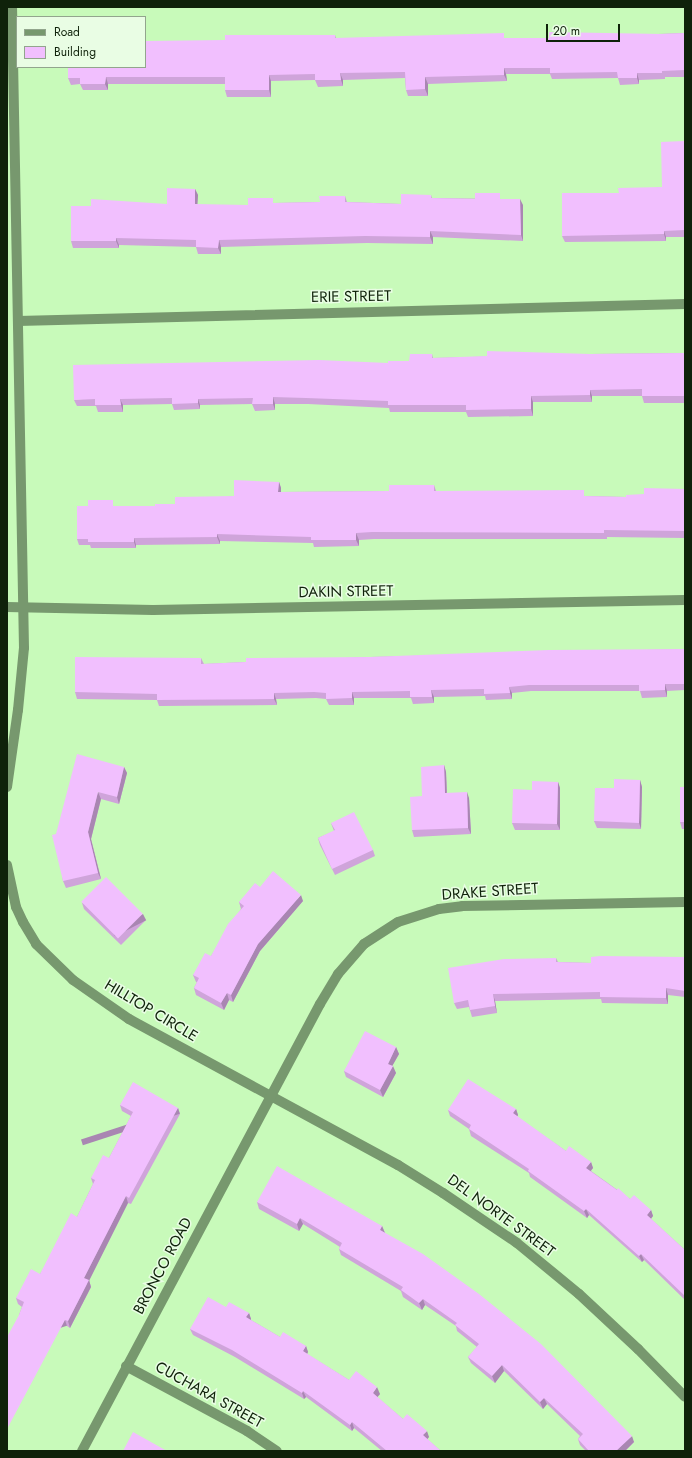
<!DOCTYPE html>
<style>
body{margin:0}
#map{position:relative;width:692px;height:1458px;overflow:hidden;background:#c8faba;font-family:Jost,sans-serif}
div>[style]{position:absolute}
.street>*{height:10px;margin:-5px;padding:0 5px;transform-origin:5px;border-radius:5px;background:#77986e}
.wall>*{inset:0;background:#cfa4da}
.shaded-wall>*{inset:0;background:#a986b2;transform-origin:0 0}
.building>*{inset:0;background:#f1bffe;transform-origin:0 0}
span{translate:-50% -50%;white-space:nowrap;text-align:center;line-height:1.15;-webkit-text-stroke:3px #e9fde4;paint-order:stroke}
.street-label{font-size:15px;color:#0f220a}
.frame{position:absolute;inset:0;border:8px solid #0f220a;pointer-events:none}
.legend{position:absolute;left:16px;top:16px;width:130px;height:52px;box-sizing:border-box;background:#e9fde4;border:1px solid #92a58d;margin:0;padding:5px 7px;list-style:none;font-size:12px;color:#0f220a}
.legend li{display:flex;align-items:center;gap:8px;height:20px}
.legend b{width:20px;border:1px solid #92a58d}
.scale{position:absolute;left:546px;top:24px;width:74px;height:18px;box-sizing:border-box;border:2px solid #0f220a;border-top:0;padding-left:5px;font-size:12px;line-height:14px;white-space:nowrap;color:#0f220a;-webkit-text-stroke:3px #e9fde4;paint-order:stroke}
</style>
<div id="map">
<div class="street">
<div style="left:18px;top:321px;width:667px;rotate:-1.46deg"></div>
<div style="left:7px;top:607px;width:146px;rotate:1.2deg"></div>
<div style="left:153px;top:610px;width:532px;rotate:-1.08deg"></div>
<div style="left:7px;top:787px;width:78px;rotate:-81.9deg"></div>
<div style="left:18px;top:710px;width:62px;rotate:-84.5deg"></div>
<div style="left:24px;top:648px;width:641px;rotate:-91.07deg"></div>
<div style="left:7px;top:865px;width:43px;rotate:77.9deg"></div>
<div style="left:16px;top:907px;width:17px;rotate:65deg"></div>
<div style="left:23px;top:922px;width:26px;rotate:59deg"></div>
<div style="left:36px;top:944px;width:52px;rotate:44.2deg"></div>
<div style="left:73px;top:980px;width:68px;rotate:34.9deg"></div>
<div style="left:129px;top:1019px;width:306px;rotate:28.5deg"></div>
<div style="left:398px;top:1165px;width:53px;rotate:31.9deg"></div>
<div style="left:443px;top:1193px;width:89px;rotate:34deg"></div>
<div style="left:517px;top:1243px;width:80px;rotate:39.4deg"></div>
<div style="left:579px;top:1294px;width:81px;rotate:43deg"></div>
<div style="left:638px;top:1349px;width:67px;rotate:45.6deg"></div>
<div style="left:126px;top:1366px;width:137px;rotate:28.2deg"></div>
<div style="left:247px;top:1431px;width:36px;rotate:34deg"></div>
<div style="left:82px;top:1451px;width:506px;rotate:-61.97deg"></div>
<div style="left:320px;top:1004px;width:35px;rotate:-59deg"></div>
<div style="left:338px;top:974px;width:40px;rotate:-49deg"></div>
<div style="left:364px;top:944px;width:40px;rotate:-32.9deg"></div>
<div style="left:398px;top:922px;width:43px;rotate:-17.6deg"></div>
<div style="left:439px;top:909px;width:23px;rotate:-7deg"></div>
<div style="left:462px;top:906px;width:223px;rotate:-1deg"></div>
</div>
<div class="wall">
<div style="clip-path:polygon(685px 33px,685px 77px,665px 77px,665px 79px,639px 80px,639px 84px,620px 85px,618px 78px,552px 79px,550px 74px,506px 74px,507px 81px,428px 84px,428px 96px,408px 96px,406px 90px,405px 78px,343px 80px,343px 86px,318px 87px,315px 80px,271px 81px,271px 97px,227px 97px,225px 90px,225px 84px,108px 84px,108px 90px,83px 90px,80px 84px,71px 85px,68px 78px,225px 40px,335px 35px,336px 38px,549px 38px)"></div>
<div style="clip-path:polygon(685px 145px,685px 237px,666px 237px,666px 241px,565px 242px,562px 236px,619px 193px,662px 187px)"></div>
<div style="clip-path:polygon(195px 189px,198px 195px,197px 205px,248px 205px,275px 203px,320px 202px,345px 196px,347px 202px,401px 204px,431px 195px,432px 198px,503px 199px,523px 205px,523px 241px,433px 237px,433px 244px,367px 243px,221px 247px,221px 254px,198px 254px,196px 247px,119px 245px,119px 248px,73px 248px,71px 241px,91px 206px,167px 204px)"></div>
<div style="clip-path:polygon(685px 353px,685px 403px,644px 403px,642px 396px,592px 396px,592px 402px,533px 402px,533px 416px,468px 417px,466px 412px,390px 412px,389px 408px,308px 404px,275px 404px,275px 410px,255px 411px,252px 404px,200px 405px,200px 409px,174px 410px,172px 404px,123px 405px,123px 412px,98px 412px,96px 406px,77px 406px,74px 400px,409px 361px,432px 354px,433px 358px,590px 354px)"></div>
<div style="clip-path:polygon(279px 482px,281px 488px,281px 492px,389px 491px,434px 485px,436px 491px,586px 496px,626px 497px,685px 489px,685px 538px,607px 537px,607px 539px,374px 539px,359px 540px,359px 546px,314px 547px,313px 543px,220px 541px,220px 544px,136px 545px,136px 548px,91px 548px,90px 545px,79px 545px,77px 539px,88px 506px,155px 506px,175px 504px,234px 496px)"></div>
<div style="clip-path:polygon(685px 649px,685px 690px,667px 691px,667px 697px,642px 698px,640px 691px,531px 691px,512px 693px,512px 699px,486px 700px,485px 696px,434px 697px,434px 703px,413px 704px,411px 698px,354px 698px,354px 705px,329px 705px,326px 699px,316px 698px,276px 699px,277px 705px,159px 706px,157px 700px,77px 699px,75px 692px,201px 658px,204px 664px,246px 662px,370px 657px)"></div>
<div style="clip-path:polygon(444px 765px,446px 772px,447px 793px,469px 798px,471px 834px,414px 837px,412px 830px,422px 796px)"></div>
<div style="clip-path:polygon(124px 767px,127px 773px,119px 804px,101px 799px,91px 839px,101px 879px,66px 888px,63px 881px,56px 834px)"></div>
<div style="clip-path:polygon(640px 780px,642px 787px,641px 829px,597px 828px,594px 821px,614px 788px)"></div>
<div style="clip-path:polygon(558px 782px,560px 788px,560px 830px,515px 830px,512px 823px,532px 790px)"></div>
<div style="clip-path:polygon(685px 787px,685px 829px,682px 829px,680px 822px)"></div>
<div style="clip-path:polygon(331px 823px,373px 850px,375px 856px,335px 875px,320px 845px,318px 838px,334px 831px)"></div>
<div style="clip-path:polygon(260px 887px,303px 901px,260px 951px,233px 1002px,229px 1000px,224px 1010px,196px 995px,194px 988px,197px 982px,196px 982px,193px 975px,211px 956px,241px 909px,239px 902px)"></div>
<div style="clip-path:polygon(82px 903px,146px 920px,121px 945px,84px 909px)"></div>
<div style="clip-path:polygon(685px 957px,685px 997px,668px 995px,668px 1004px,602px 1003px,601px 999px,495px 1001px,497px 1013px,472px 1017px,469px 1007px,457px 1009px,454px 1003px,556px 958px,558px 962px,591px 963px)"></div>
<div style="clip-path:polygon(396px 1047px,399px 1054px,392px 1066px,396px 1073px,383px 1097px,346px 1077px,344px 1071px)"></div>
<div style="clip-path:polygon(120px 1105px,178px 1108px,180px 1114px,131px 1204px,128px 1203px,89px 1280px,91px 1287px,70px 1328px,67px 1326px,19px 1315px,22px 1307px,18px 1304px,16px 1298px,40px 1274px,77px 1217px,93px 1184px,91px 1178px,109px 1158px,131px 1116px,122px 1111px)"></div>
<div style="clip-path:polygon(516px 1109px,518px 1115px,517px 1117px,566px 1151px,591px 1162px,593px 1168px,591px 1171px,630px 1199px,651px 1210px,653px 1216px,651px 1219px,685px 1250px,685px 1300px,644px 1260px,642px 1262px,589px 1215px,587px 1218px,530px 1177px,529px 1173px,471px 1136px,469px 1129px,450px 1116px,448px 1110px)"></div>
<div style="clip-path:polygon(257px 1202px,382px 1226px,385px 1233px,634px 1442px,625px 1451px,586px 1451px,580px 1445px,578px 1439px,580px 1436px,547px 1404px,543px 1409px,504px 1371px,495px 1383px,471px 1363px,468px 1357px,477px 1347px,457px 1331px,456px 1326px,425px 1305px,422px 1310px,403px 1297px,401px 1291px,341px 1255px,339px 1249px,340px 1247px,303px 1224px,299px 1231px,259px 1209px)"></div>
<div style="clip-path:polygon(226px 1307px,249px 1313px,251px 1319px,251px 1320px,280px 1337px,306px 1346px,308px 1352px,307px 1354px,349px 1380px,380px 1394px,377px 1397px,403px 1419px,429px 1437px,427px 1439px,441px 1451px,382px 1451px,354px 1428px,352px 1431px,306px 1397px,304px 1399px,235px 1357px,193px 1335px,190px 1329px)"></div>
</div>
<div class="shaded-wall">
<div style="clip-path:polygon(504px 68px,506px 74px,507px 81px,504px 75px)"></div>
<div style="clip-path:polygon(340px 73px,343px 80px,343px 86px,341px 80px)"></div>
<div style="clip-path:polygon(637px 73px,639px 80px,639px 84px,637px 78px)"></div>
<div style="clip-path:polygon(269px 75px,271px 81px,271px 97px,269px 90px)"></div>
<div style="clip-path:polygon(106px 77px,108px 84px,108px 90px,105px 84px)"></div>
<div style="clip-path:polygon(425px 77px,428px 84px,428px 96px,425px 89px)"></div>
<div style="clip-path:polygon(684px 141px,685px 145px,685px 179px)"></div>
<div style="clip-path:polygon(195px 189px,198px 195px,197px 211px,195px 204px)"></div>
<div style="clip-path:polygon(520px 199px,523px 205px,523px 241px,521px 235px)"></div>
<div style="clip-path:polygon(430px 231px,433px 237px,433px 244px,430px 237px)"></div>
<div style="clip-path:polygon(664px 231px,666px 237px,666px 241px,664px 234px)"></div>
<div style="clip-path:polygon(116px 238px,119px 245px,119px 248px,116px 241px)"></div>
<div style="clip-path:polygon(219px 240px,221px 247px,221px 254px,218px 248px)"></div>
<div style="clip-path:polygon(590px 390px,592px 396px,592px 402px,590px 395px)"></div>
<div style="clip-path:polygon(531px 396px,533px 402px,533px 416px,531px 409px)"></div>
<div style="clip-path:polygon(273px 397px,275px 404px,275px 410px,273px 404px)"></div>
<div style="clip-path:polygon(120px 399px,123px 405px,123px 412px,121px 405px)"></div>
<div style="clip-path:polygon(198px 399px,200px 405px,200px 409px,198px 403px)"></div>
<div style="clip-path:polygon(279px 482px,281px 488px,281px 499px,278px 492px)"></div>
<div style="clip-path:polygon(356px 533px,359px 540px,359px 546px,356px 540px)"></div>
<div style="clip-path:polygon(217px 534px,220px 541px,220px 544px,217px 537px)"></div>
<div style="clip-path:polygon(134px 538px,136px 545px,136px 548px,134px 542px)"></div>
<div style="clip-path:polygon(665px 684px,667px 691px,667px 697px,665px 690px)"></div>
<div style="clip-path:polygon(509px 687px,512px 693px,512px 699px,510px 693px)"></div>
<div style="clip-path:polygon(431px 690px,434px 697px,434px 703px,432px 697px)"></div>
<div style="clip-path:polygon(352px 692px,354px 698px,354px 705px,352px 698px)"></div>
<div style="clip-path:polygon(274px 693px,276px 699px,277px 705px,274px 699px)"></div>
<div style="clip-path:polygon(444px 765px,446px 772px,447px 799px,445px 793px)"></div>
<div style="clip-path:polygon(124px 767px,127px 773px,119px 804px,117px 797px)"></div>
<div style="clip-path:polygon(640px 780px,642px 787px,641px 829px,639px 823px)"></div>
<div style="clip-path:polygon(558px 782px,560px 788px,560px 830px,557px 824px)"></div>
<div style="clip-path:polygon(98px 792px,101px 799px,91px 839px,101px 879px,98px 873px,88px 832px)"></div>
<div style="clip-path:polygon(467px 792px,469px 798px,471px 834px,468px 828px)"></div>
<div style="clip-path:polygon(301px 895px,303px 901px,260px 951px,233px 1002px,231px 995px,258px 944px)"></div>
<div style="left:143px;top:914px;width:7px;height:35px;rotate:63deg"></div>
<div style="clip-path:polygon(666px 988px,668px 995px,668px 1004px,666px 998px)"></div>
<div style="clip-path:polygon(227px 993px,229px 1000px,224px 1010px,221px 1003px)"></div>
<div style="clip-path:polygon(493px 994px,495px 1001px,497px 1013px,495px 1006px)"></div>
<div style="clip-path:polygon(396px 1047px,399px 1054px,390px 1070px,388px 1064px)"></div>
<div style="clip-path:polygon(393px 1066px,396px 1073px,383px 1097px,380px 1090px)"></div>
<div style="left:178px;top:1108px;width:6px;height:102px;rotate:72deg"></div>
<div style="clip-path:polygon(516px 1109px,518px 1115px,515px 1120px,513px 1113px)"></div>
<div style="clip-path:polygon(591px 1162px,593px 1168px,588px 1174px,586px 1168px)"></div>
<div style="clip-path:polygon(126px 1196px,128px 1203px,87px 1285px,84px 1278px)"></div>
<div style="clip-path:polygon(586px 1209px,589px 1215px,587px 1218px,584px 1211px)"></div>
<div style="clip-path:polygon(651px 1210px,653px 1216px,649px 1221px,647px 1215px)"></div>
<div style="clip-path:polygon(300px 1218px,303px 1224px,299px 1231px,297px 1224px)"></div>
<div style="clip-path:polygon(382px 1226px,385px 1233px,380px 1230px)"></div>
<div style="clip-path:polygon(641px 1254px,644px 1260px,642px 1262px,639px 1256px)"></div>
<div style="clip-path:polygon(89px 1280px,91px 1287px,70px 1328px,68px 1321px)"></div>
<div style="clip-path:polygon(423px 1299px,425px 1305px,422px 1310px,419px 1303px)"></div>
<div style="clip-path:polygon(249px 1313px,251px 1319px,249px 1324px,246px 1317px)"></div>
<div style="left:65px;top:1320px;width:6px;height:123px;rotate:72deg"></div>
<div style="clip-path:polygon(306px 1346px,308px 1352px,305px 1358px,303px 1351px)"></div>
<div style="clip-path:polygon(502px 1365px,504px 1371px,495px 1383px,492px 1376px)"></div>
<div style="clip-path:polygon(377px 1387px,380px 1394px,375px 1400px,373px 1393px)"></div>
<div style="clip-path:polygon(303px 1391px,306px 1397px,304px 1399px,302px 1393px)"></div>
<div style="clip-path:polygon(544px 1398px,547px 1404px,543px 1409px,540px 1402px)"></div>
<div style="clip-path:polygon(352px 1422px,354px 1428px,352px 1431px,350px 1425px)"></div>
<div style="clip-path:polygon(427px 1431px,429px 1437px,425px 1442px,423px 1435px)"></div>
<div style="clip-path:polygon(632px 1436px,634px 1442px,625px 1451px,616px 1451px)"></div>
</div>
<div class="building">
<div style="clip-path:polygon(549px 32px,662px 34px,685px 33px,685px 70px,662px 71px,662px 73px,637px 73px,637px 78px,618px 78px,617px 72px,550px 73px,550px 68px,504px 68px,504px 75px,425px 77px,425px 89px,406px 90px,405px 72px,340px 73px,341px 80px,315px 80px,315px 74px,269px 75px,269px 90px,225px 90px,225px 77px,106px 77px,105px 84px,80px 84px,80px 78px,68px 78px,68px 67px,145px 67px,145px 41px,225px 40px,225px 35px,335px 35px,335px 38px,504px 33px,504px 38px,549px 38px)"></div>
<div style="clip-path:polygon(684px 141px,685px 179px,685px 230px,664px 231px,664px 234px,562px 236px,562px 193px,619px 193px,618px 188px,662px 187px,661px 142px)"></div>
<div style="clip-path:polygon(167px 188px,195px 189px,195px 204px,248px 205px,248px 198px,273px 198px,273px 203px,320px 202px,319px 196px,345px 196px,345px 202px,401px 204px,401px 194px,431px 195px,431px 198px,475px 199px,475px 193px,500px 193px,500px 199px,520px 199px,521px 235px,430px 231px,430px 237px,365px 236px,219px 240px,218px 248px,196px 247px,196px 240px,116px 238px,116px 241px,71px 241px,71px 206px,91px 206px,91px 199px,167px 204px)"></div>
<div style="clip-path:polygon(487px 351px,590px 354px,685px 353px,685px 396px,642px 396px,642px 389px,590px 390px,590px 395px,531px 396px,531px 409px,466px 410px,466px 405px,388px 405px,388px 401px,306px 398px,273px 397px,273px 404px,252px 404px,253px 398px,198px 399px,198px 403px,172px 404px,172px 398px,120px 399px,121px 405px,95px 405px,95px 399px,74px 400px,73px 365px,319px 360px,388px 363px,388px 361px,409px 361px,410px 354px,432px 354px,432px 358px,487px 356px)"></div>
<div style="clip-path:polygon(234px 480px,279px 482px,278px 492px,389px 491px,389px 485px,434px 485px,434px 491px,584px 490px,584px 496px,626px 497px,626px 495px,644px 494px,644px 488px,685px 489px,685px 531px,604px 530px,604px 533px,372px 532px,356px 533px,356px 540px,311px 540px,311px 537px,217px 534px,217px 537px,134px 538px,134px 542px,88px 542px,88px 539px,77px 539px,77px 506px,88px 506px,88px 500px,113px 500px,113px 506px,155px 506px,155px 504px,175px 504px,175px 497px,234px 496px)"></div>
<div style="clip-path:polygon(685px 649px,685px 684px,665px 684px,665px 690px,639px 691px,639px 685px,529px 685px,509px 687px,510px 693px,484px 694px,484px 689px,431px 690px,432px 697px,410px 697px,410px 691px,352px 692px,352px 698px,326px 699px,326px 693px,314px 692px,274px 693px,274px 699px,157px 700px,157px 694px,75px 692px,75px 657px,201px 658px,201px 664px,246px 662px,246px 658px,370px 657px,549px 650px)"></div>
<div style="clip-path:polygon(77px 754px,124px 767px,117px 797px,98px 792px,88px 832px,98px 873px,63px 881px,52px 835px,56px 834px)"></div>
<div style="clip-path:polygon(444px 765px,445px 793px,467px 792px,468px 828px,412px 830px,410px 797px,422px 796px,421px 767px)"></div>
<div style="clip-path:polygon(614px 779px,640px 780px,639px 823px,594px 821px,595px 788px,614px 788px)"></div>
<div style="clip-path:polygon(532px 781px,558px 782px,557px 824px,512px 823px,513px 789px,532px 790px)"></div>
<div style="left:680px;top:787px;width:5px;height:35px"></div>
<div style="clip-path:polygon(354px 812px,373px 850px,332px 869px,318px 838px,335px 830px,331px 823px)"></div>
<div style="clip-path:polygon(273px 871px,301px 895px,258px 944px,231px 995px,227px 993px,221px 1003px,194px 988px,199px 978px,193px 975px,205px 953px,211px 956px,228px 924px,244px 906px,239px 902px,255px 883px,260px 887px)"></div>
<div style="left:106px;top:877px;width:52px;height:35px;rotate:45deg"></div>
<div style="clip-path:polygon(600px 956px,685px 957px,685px 991px,666px 988px,666px 998px,600px 997px,600px 992px,493px 994px,495px 1006px,470px 1010px,468px 1000px,454px 1003px,448px 968px,504px 959px,556px 958px,556px 962px,591px 963px,591px 957px)"></div>
<div style="clip-path:polygon(365px 1031px,396px 1047px,388px 1064px,393px 1066px,380px 1090px,344px 1071px)"></div>
<div style="clip-path:polygon(468px 1079px,516px 1109px,513px 1113px,566px 1151px,569px 1146px,591px 1162px,586px 1168px,617px 1190px,618px 1188px,630px 1199px,634px 1195px,651px 1210px,647px 1215px,685px 1250px,685px 1296px,641px 1254px,639px 1256px,586px 1209px,584px 1211px,528px 1171px,529px 1169px,469px 1129px,471px 1125px,448px 1110px)"></div>
<div style="clip-path:polygon(133px 1082px,178px 1108px,129px 1198px,126px 1196px,84px 1278px,89px 1280px,68px 1321px,65px 1320px,7px 1429px,7px 1337px,19px 1315px,24px 1302px,16px 1298px,31px 1269px,40px 1274px,71px 1213px,77px 1217px,95px 1180px,91px 1178px,103px 1155px,109px 1158px,133px 1112px,120px 1105px)"></div>
<div style="clip-path:polygon(277px 1166px,382px 1226px,380px 1230px,423px 1254px,479px 1294px,541px 1344px,632px 1436px,616px 1451px,589px 1451px,578px 1439px,583px 1434px,544px 1398px,540px 1402px,502px 1365px,492px 1376px,468px 1357px,479px 1344px,455px 1325px,457px 1323px,423px 1299px,419px 1303px,401px 1290px,403px 1287px,339px 1249px,342px 1243px,300px 1218px,297px 1224px,257px 1202px)"></div>
<div style="clip-path:polygon(208px 1297px,226px 1307px,229px 1302px,249px 1313px,246px 1317px,280px 1337px,283px 1332px,306px 1346px,303px 1351px,349px 1380px,356px 1371px,377px 1387px,373px 1393px,403px 1419px,407px 1414px,427px 1431px,423px 1435px,441px 1451px,387px 1451px,352px 1422px,350px 1425px,303px 1391px,302px 1393px,232px 1350px,190px 1329px)"></div>
<div style="clip-path:polygon(133px 1432px,167px 1451px,123px 1451px)"></div>
</div>
<div class="street-label">
<span style="left:351px;top:297px;rotate:-1deg">ERIE STREET</span>
<span style="left:346px;top:592px;rotate:-1deg">DAKIN STREET</span>
<span style="left:490px;top:892px;rotate:-4deg">DRAKE STREET</span>
<span style="left:151px;top:1011px;rotate:31deg">HILLTOP CIRCLE</span>
<span style="left:501px;top:1216px;rotate:36deg">DEL NORTE STREET</span>
<span style="left:163px;top:1266px;rotate:-62deg">BRONCO ROAD</span>
<span style="left:209px;top:1395px;rotate:29deg">CUCHARA STREET</span>
</div>
<div class="frame"></div>
<ul class="legend">
<li><b style="height:5px;background:#77986e"></b>Road</li>
<li><b style="height:11px;background:#f1bffe"></b>Building</li>
</ul>
<div class="scale">20 m</div>
</div>
